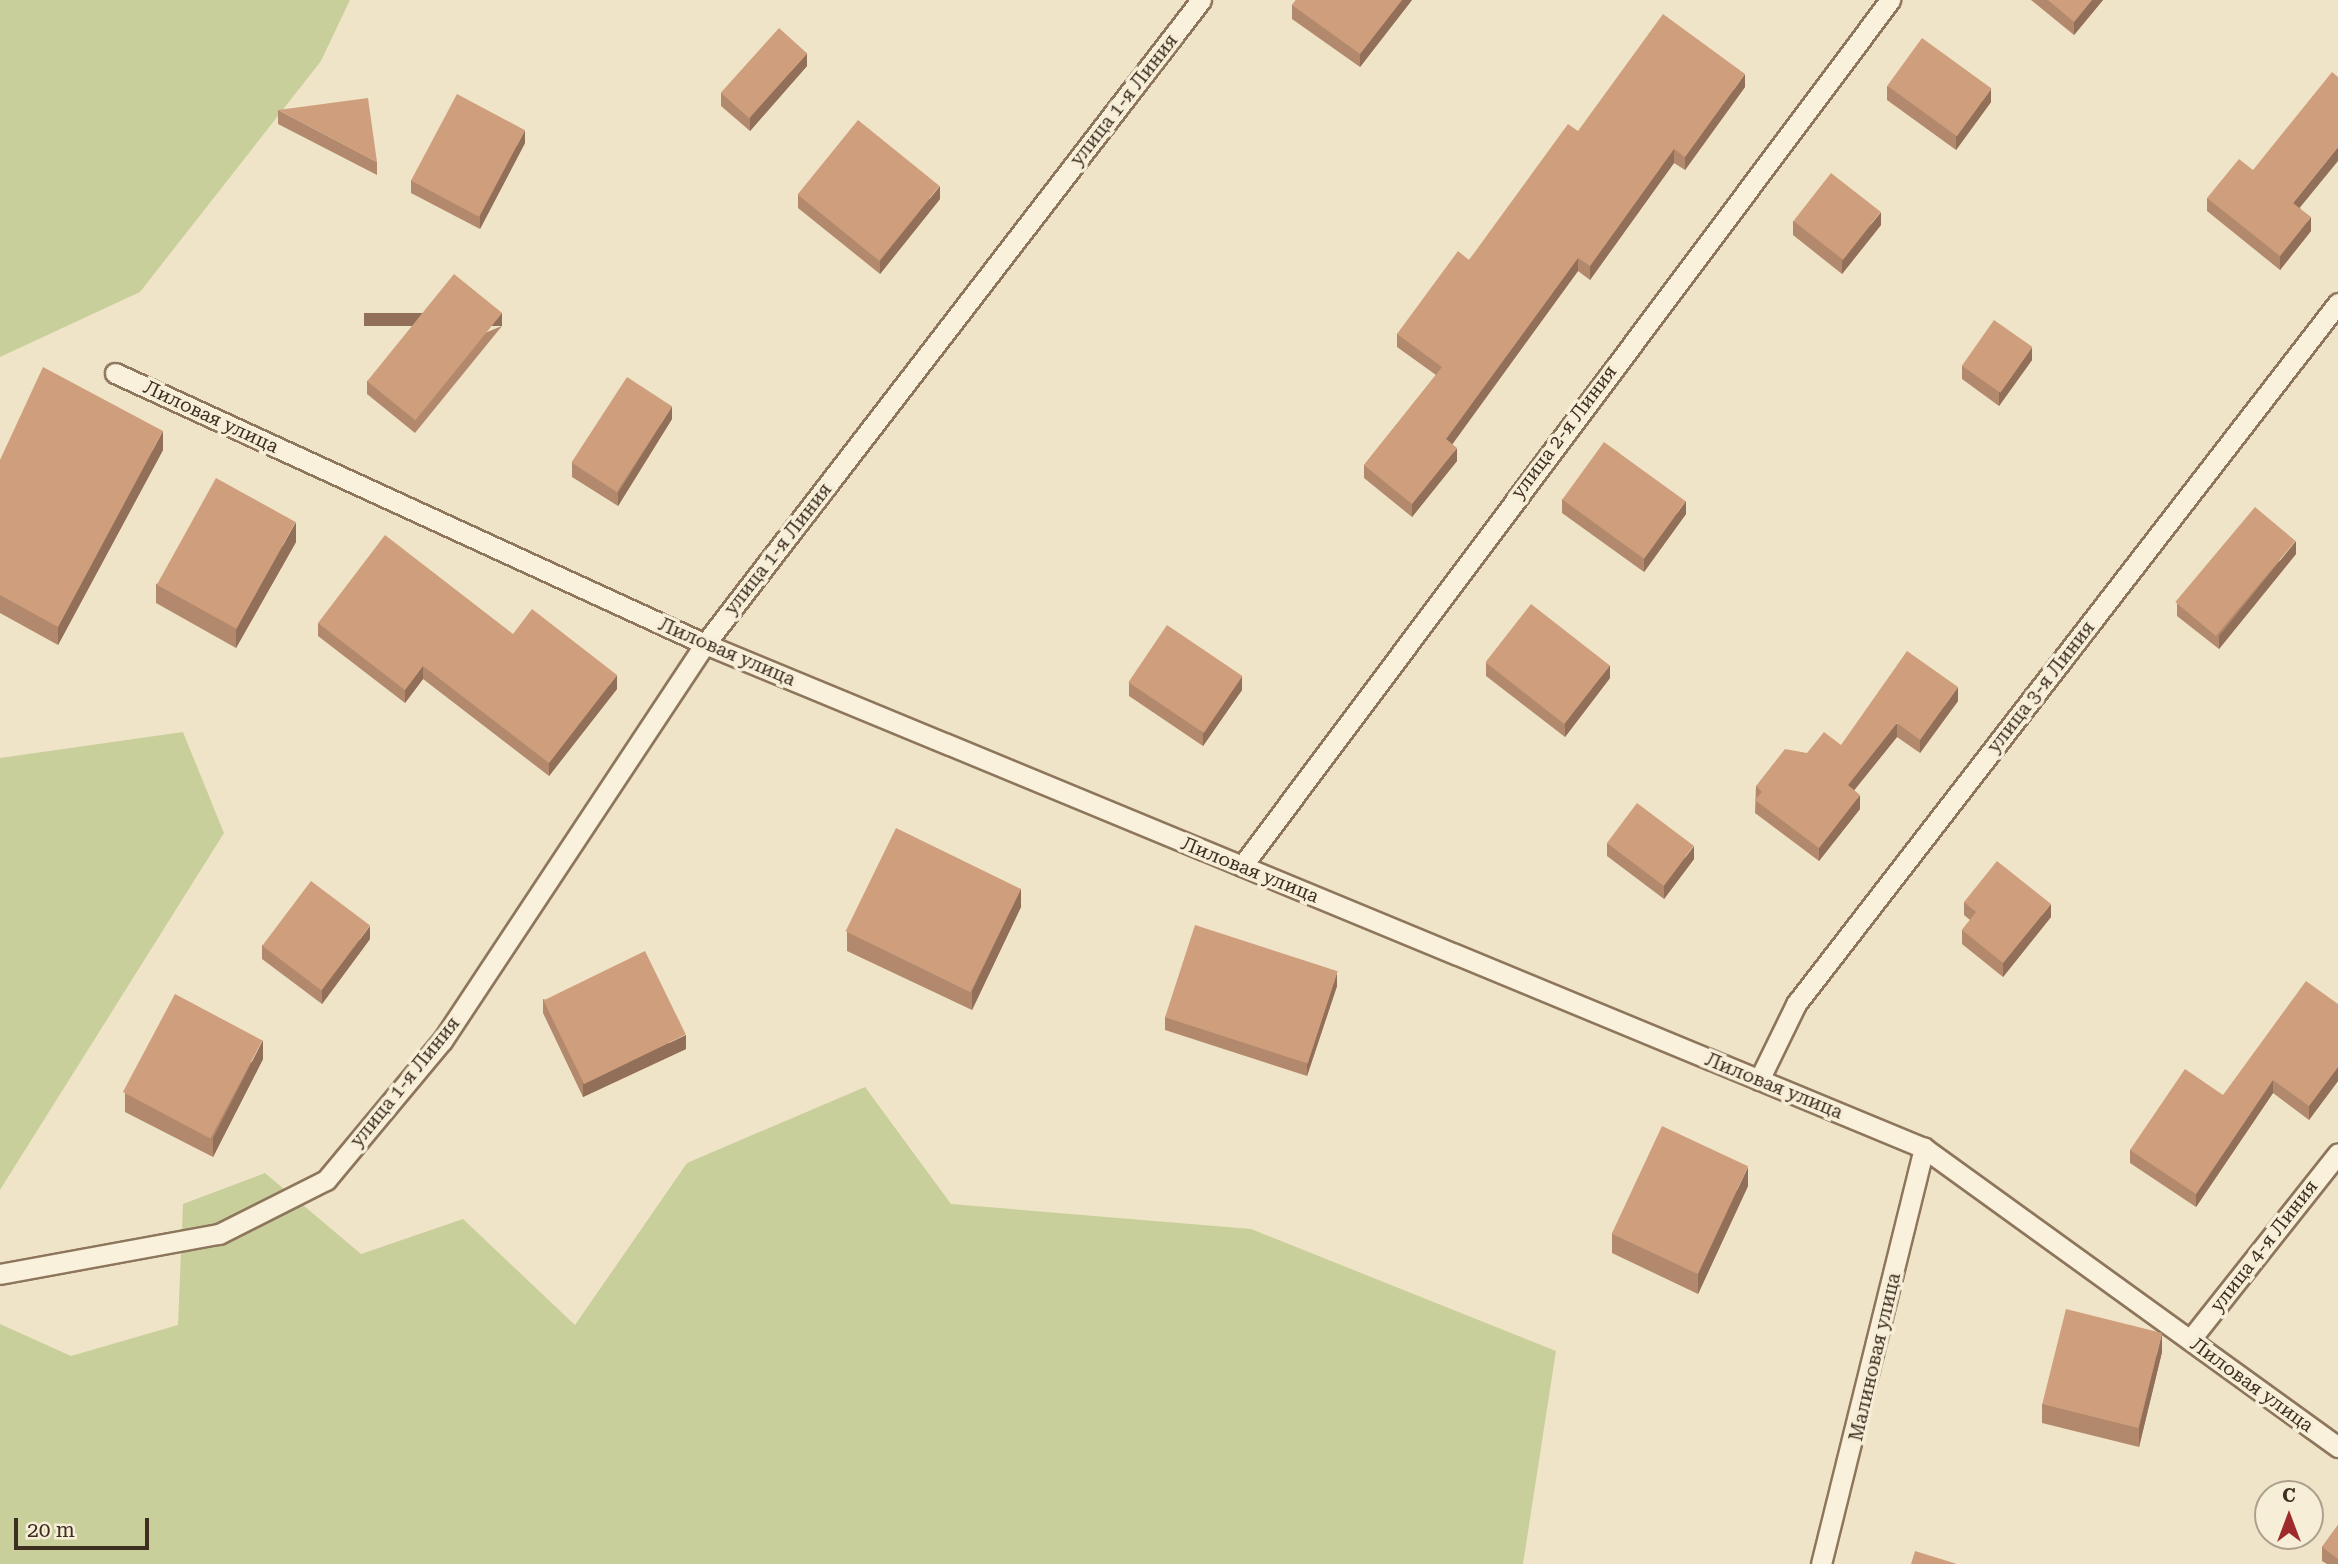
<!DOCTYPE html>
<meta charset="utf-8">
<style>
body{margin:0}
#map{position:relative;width:2338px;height:1564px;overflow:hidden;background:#f0e4c8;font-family:"Roboto Serif",serif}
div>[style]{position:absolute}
.green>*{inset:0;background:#c9cf9b}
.roads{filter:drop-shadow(2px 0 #8d765c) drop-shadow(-2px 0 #8d765c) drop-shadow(0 2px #8d765c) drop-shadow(0 -2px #8d765c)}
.lane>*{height:19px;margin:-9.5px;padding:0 9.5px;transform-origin:9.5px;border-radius:9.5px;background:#faf1dc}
.wall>*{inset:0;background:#b2896c}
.shaded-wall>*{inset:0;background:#916f58;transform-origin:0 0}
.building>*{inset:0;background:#cf9f7d;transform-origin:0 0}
span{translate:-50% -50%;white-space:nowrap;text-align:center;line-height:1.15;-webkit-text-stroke:7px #f7eed8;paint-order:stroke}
.street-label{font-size:19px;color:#3d2e20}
.north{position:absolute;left:2254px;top:1480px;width:70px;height:70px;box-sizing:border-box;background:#f7eed8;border:2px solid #ada18e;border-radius:50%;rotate:0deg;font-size:19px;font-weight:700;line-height:28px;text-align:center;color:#3d2e20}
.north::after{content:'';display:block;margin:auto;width:24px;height:32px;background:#9e2a2b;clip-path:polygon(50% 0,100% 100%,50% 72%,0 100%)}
.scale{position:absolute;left:14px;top:1518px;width:135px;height:32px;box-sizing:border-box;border:4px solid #3d2e20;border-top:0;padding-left:9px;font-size:21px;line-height:24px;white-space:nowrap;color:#3d2e20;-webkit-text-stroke:5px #f7eed8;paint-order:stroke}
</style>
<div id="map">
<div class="green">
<div style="clip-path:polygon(0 0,350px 0,321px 61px,140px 292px,0 357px)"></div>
<div style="clip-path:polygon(183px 732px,224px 833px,0 1190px,0 758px)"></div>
<div style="clip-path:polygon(865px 1087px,951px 1204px,1251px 1229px,1556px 1351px,1523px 1564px,0 1564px,0 1324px,71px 1356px,178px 1325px,183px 1204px,265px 1173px,361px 1254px,463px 1219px,575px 1325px,687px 1163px)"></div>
</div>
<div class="roads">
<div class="lane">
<div style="left:115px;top:373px;width:649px;rotate:24.67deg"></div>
<div style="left:705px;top:644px;width:1319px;rotate:22.46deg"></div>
<div style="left:1924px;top:1148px;width:511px;rotate:35.84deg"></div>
<div style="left:1242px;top:866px;width:1082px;rotate:-53.19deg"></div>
<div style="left:1759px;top:1080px;width:85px;rotate:-64deg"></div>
<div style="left:1796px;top:1004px;width:886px;rotate:-52.29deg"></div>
<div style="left:0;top:1274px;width:223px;rotate:-10.4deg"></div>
<div style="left:219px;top:1234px;width:120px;rotate:-26.8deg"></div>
<div style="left:326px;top:1180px;width:181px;rotate:-50.2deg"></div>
<div style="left:442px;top:1041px;width:476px;rotate:-56.5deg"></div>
<div style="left:705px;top:644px;width:813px;rotate:-52.4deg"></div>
<div style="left:2190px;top:1340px;width:238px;rotate:-51.6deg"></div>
<div style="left:1821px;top:1564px;width:429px;rotate:-76.1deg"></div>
</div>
</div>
<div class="wall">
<div style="clip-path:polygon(1296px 0,1412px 0,1360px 67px,1292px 19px,1292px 5px)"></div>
<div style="clip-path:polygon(2031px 0,2103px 0,2074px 35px)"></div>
<div style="clip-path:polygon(807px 66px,750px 131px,721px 106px,721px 93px)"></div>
<div style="clip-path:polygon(1887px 86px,1991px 102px,1956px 150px,1887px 100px)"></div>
<div style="clip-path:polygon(1745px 87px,1685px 170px,1674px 163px,1590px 280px,1578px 271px,1452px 444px,1457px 461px,1412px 517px,1364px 478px,1364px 465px,1436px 375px,1397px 347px,1397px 334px,1469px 260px,1578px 131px)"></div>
<div style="clip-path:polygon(278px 110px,377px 162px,377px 175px,278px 124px)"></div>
<div style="clip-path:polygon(525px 143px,480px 229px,411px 193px,411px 180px)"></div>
<div style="clip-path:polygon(798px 195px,940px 199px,880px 274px,798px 208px)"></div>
<div style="clip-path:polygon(2207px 198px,2300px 208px,2311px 231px,2280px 270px,2207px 211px)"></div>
<div style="clip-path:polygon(1793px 221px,1881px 225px,1842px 274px,1793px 235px)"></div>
<div style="clip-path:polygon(502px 326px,415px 433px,367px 394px,367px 381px)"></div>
<div style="clip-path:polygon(2032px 360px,1999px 406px,1962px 379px,1962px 366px)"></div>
<div style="clip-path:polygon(672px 419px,618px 506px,572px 477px,572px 463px)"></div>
<div style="clip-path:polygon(163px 450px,58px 645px,0 613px,0 460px)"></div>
<div style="clip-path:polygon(1562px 499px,1686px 514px,1644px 572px,1562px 513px)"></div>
<div style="clip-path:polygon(296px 542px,236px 648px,156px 603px,156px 584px)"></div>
<div style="clip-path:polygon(2296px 554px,2219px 649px,2177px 616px,2177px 603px)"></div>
<div style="clip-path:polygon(318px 623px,513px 634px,617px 689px,549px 776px,423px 679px,405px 703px,318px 636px)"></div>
<div style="clip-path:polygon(1486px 663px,1610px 678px,1565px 737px,1486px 676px)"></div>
<div style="clip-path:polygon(1129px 682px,1242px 690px,1203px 746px,1129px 696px)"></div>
<div style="clip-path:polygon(1958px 701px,1920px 753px,1897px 737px,1854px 790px,1860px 809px,1819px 861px,1755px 813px,1756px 786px,1807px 753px,1841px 745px)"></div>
<div style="clip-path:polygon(1607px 843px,1694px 859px,1664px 899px,1607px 856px)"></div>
<div style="clip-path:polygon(1964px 902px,2051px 917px,2003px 977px,1962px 944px,1962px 930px,1970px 920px,1964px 915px)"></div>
<div style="clip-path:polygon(1021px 907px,972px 1010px,847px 951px,847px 932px)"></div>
<div style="clip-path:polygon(370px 939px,322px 1004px,262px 959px,262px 945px)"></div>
<div style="clip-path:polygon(1337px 986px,1307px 1076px,1165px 1030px,1165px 1017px)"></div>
<div style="clip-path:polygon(543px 999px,686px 1049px,583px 1097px,543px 1013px)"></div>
<div style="clip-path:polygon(2338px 1004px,2338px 1081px,2309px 1120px,2273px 1093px,2196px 1207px,2130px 1163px,2130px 1150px,2223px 1095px)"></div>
<div style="clip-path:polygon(263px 1059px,213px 1157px,125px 1112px,125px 1093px)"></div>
<div style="clip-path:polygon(1748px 1186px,1698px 1294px,1612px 1253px,1612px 1234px)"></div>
<div style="clip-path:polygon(2162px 1352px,2139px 1447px,2042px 1423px,2042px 1404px)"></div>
<div style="clip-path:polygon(2338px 1525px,2338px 1564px,2327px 1564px,2322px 1561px,2322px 1547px)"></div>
</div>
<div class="shaded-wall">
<div style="clip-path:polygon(1402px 0,1412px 0,1360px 67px,1360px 54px)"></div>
<div style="clip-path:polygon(2092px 0,2103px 0,2074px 35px,2074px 22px)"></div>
<div style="clip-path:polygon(807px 53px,807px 66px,750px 131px,750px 118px)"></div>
<div style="clip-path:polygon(1745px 74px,1745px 87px,1685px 170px,1685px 157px)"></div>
<div style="clip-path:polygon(1991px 89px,1991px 102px,1956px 150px,1956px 137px)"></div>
<div style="clip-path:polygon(525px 130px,525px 143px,480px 229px,480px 216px)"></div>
<div style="clip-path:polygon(2338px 147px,2338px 161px,2293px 216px,2293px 203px)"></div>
<div style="clip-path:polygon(1674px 149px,1674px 163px,1590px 280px,1590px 266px)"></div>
<div style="clip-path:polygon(940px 186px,940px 199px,880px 274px,880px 261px)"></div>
<div style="clip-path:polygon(1881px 212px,1881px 225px,1842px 274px,1842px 261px)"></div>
<div style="clip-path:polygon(2311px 217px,2311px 231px,2280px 270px,2280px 256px)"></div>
<div style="clip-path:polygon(1578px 258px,1578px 271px,1446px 453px,1446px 439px)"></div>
<div style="left:502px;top:313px;width:13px;height:138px;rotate:90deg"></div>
<div style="clip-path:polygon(2032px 347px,2032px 360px,1999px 406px,1999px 393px)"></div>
<div style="clip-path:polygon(672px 406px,672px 419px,618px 506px,618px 493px)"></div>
<div style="clip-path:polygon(163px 431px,163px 450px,58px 645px,58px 627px)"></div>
<div style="clip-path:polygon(1457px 448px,1457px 461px,1412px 517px,1412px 504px)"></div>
<div style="clip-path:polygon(1686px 501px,1686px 514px,1644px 572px,1644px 559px)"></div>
<div style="clip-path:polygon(296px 522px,296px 542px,236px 648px,236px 629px)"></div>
<div style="clip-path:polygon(2296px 541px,2296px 554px,2219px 649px,2219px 636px)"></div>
<div style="clip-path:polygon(1610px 665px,1610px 678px,1565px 737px,1565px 723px)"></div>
<div style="clip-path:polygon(423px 666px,423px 679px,405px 703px,405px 690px)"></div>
<div style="clip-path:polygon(617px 675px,617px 689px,549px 776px,549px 763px)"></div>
<div style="clip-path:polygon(1242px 676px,1242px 690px,1203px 746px,1203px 732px)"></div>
<div style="clip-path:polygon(1958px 687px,1958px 701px,1920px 753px,1920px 740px)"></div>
<div style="clip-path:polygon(1897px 723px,1897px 737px,1848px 798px,1848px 785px)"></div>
<div style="clip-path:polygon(1860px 795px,1860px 809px,1819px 861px,1819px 848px)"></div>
<div style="clip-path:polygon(1694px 846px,1694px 859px,1664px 899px,1664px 886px)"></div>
<div style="clip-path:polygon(1021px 888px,1021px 907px,972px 1010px,972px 991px)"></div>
<div style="clip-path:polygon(2051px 904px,2051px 917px,2003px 977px,2003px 963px)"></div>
<div style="clip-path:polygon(370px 926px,370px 939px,322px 1004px,322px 990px)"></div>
<div style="clip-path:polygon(1337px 972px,1337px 986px,1307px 1076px,1307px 1063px)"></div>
<div style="clip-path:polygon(686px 1035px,686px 1049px,583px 1097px,583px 1084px)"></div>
<div style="clip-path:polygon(263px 1040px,263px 1059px,213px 1157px,213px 1138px)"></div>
<div style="clip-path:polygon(2338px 1067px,2338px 1081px,2309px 1120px,2309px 1106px)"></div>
<div style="clip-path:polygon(2273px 1080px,2273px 1093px,2196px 1207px,2196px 1194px)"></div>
<div style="clip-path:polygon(1748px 1167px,1748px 1186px,1698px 1294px,1698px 1274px)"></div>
<div style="clip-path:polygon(2162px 1333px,2162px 1352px,2139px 1447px,2139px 1428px)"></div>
</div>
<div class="building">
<div style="clip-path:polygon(1296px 0,1402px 0,1360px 54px,1292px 5px)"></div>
<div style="clip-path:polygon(2048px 0,2092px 0,2074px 22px)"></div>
<div style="clip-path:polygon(1663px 14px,1745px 74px,1685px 157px,1674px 149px,1590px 266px,1578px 258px,1446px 439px,1457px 448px,1412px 504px,1364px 465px,1442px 367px,1397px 334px,1458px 251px,1469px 260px,1568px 124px,1578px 131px)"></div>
<div style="left:779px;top:28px;width:38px;height:87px;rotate:42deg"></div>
<div style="left:1922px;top:38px;width:86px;height:59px;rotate:36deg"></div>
<div style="clip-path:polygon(2332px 72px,2338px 77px,2338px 147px,2293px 203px,2311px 217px,2280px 256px,2207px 198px,2239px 159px,2253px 170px)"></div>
<div style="left:457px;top:94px;width:77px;height:98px;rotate:28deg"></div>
<div style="clip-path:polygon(368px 98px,377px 162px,278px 110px)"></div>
<div style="left:858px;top:120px;width:105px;height:96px;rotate:39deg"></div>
<div style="left:1831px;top:173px;width:63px;height:61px;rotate:38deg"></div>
<div style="left:454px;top:274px;width:62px;height:138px;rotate:39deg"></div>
<div style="left:1994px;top:320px;width:47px;height:56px;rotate:35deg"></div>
<div style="clip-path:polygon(43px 367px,163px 431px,58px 627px,0 595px,0 460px)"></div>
<div style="left:627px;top:377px;width:54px;height:102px;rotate:33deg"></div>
<div style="left:1604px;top:442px;width:101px;height:71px;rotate:36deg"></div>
<div style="left:216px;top:478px;width:91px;height:122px;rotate:29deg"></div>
<div style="left:2255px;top:507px;width:53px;height:124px;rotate:40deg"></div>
<div style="clip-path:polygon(385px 535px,513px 634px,532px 609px,617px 675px,549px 763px,423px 666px,405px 690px,318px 623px)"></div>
<div style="left:1531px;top:604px;width:100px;height:74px;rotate:38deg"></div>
<div style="left:1167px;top:625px;width:91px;height:69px;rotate:34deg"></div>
<div style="clip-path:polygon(1907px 651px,1958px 687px,1920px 740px,1897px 723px,1848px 785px,1860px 795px,1819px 848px,1755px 800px,1762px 792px,1756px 786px,1785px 749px,1807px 753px,1824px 732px,1841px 745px)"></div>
<div style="left:1637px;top:803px;width:71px;height:50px;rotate:37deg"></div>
<div style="left:896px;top:828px;width:139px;height:115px;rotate:26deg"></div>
<div style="clip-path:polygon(1997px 861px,2051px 904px,2003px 963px,1962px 930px,1976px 912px,1964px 902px)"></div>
<div style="left:311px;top:881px;width:74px;height:81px;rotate:37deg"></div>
<div style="left:1195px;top:925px;width:150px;height:97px;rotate:18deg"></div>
<div style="left:645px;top:951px;width:93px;height:113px;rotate:64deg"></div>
<div style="clip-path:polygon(2306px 981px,2338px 1004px,2338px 1067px,2309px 1106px,2273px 1080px,2196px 1194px,2130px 1150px,2185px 1069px,2223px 1095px)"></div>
<div style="left:175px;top:994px;width:99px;height:111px;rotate:28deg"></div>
<div style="left:1662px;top:1126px;width:95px;height:119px;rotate:25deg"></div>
<div style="left:2066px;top:1309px;width:99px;height:98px;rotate:14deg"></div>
<div style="clip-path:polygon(2338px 1525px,2338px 1559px,2322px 1547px)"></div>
<div style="clip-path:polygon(1915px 1551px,1957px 1564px,1911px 1564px)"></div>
</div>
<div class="street-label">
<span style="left:1124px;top:100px;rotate:-52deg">улица 1-я Линия</span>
<span style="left:211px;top:417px;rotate:25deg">Лиловая улица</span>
<span style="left:1564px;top:432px;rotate:-53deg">улица 2-я Линия</span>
<span style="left:778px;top:549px;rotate:-52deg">улица 1-я Линия</span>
<span style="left:727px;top:652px;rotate:23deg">Лиловая улица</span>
<span style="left:2041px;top:687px;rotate:-52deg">улица 3-я Линия</span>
<span style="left:1250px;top:870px;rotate:22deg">Лиловая улица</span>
<span style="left:405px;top:1082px;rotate:-51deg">улица 1-я Линия</span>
<span style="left:1774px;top:1086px;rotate:22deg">Лиловая улица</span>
<span style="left:2264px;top:1246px;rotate:-52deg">улица 4-я Линия</span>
<span style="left:1875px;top:1357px;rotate:-77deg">Малиновая улица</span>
<span style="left:2252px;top:1385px;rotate:36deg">Лиловая улица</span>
</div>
<div class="north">С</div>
<div class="scale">20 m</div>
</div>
